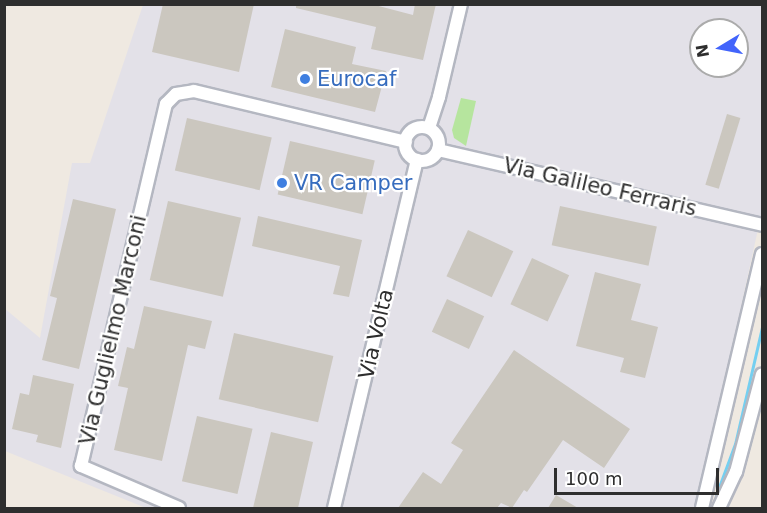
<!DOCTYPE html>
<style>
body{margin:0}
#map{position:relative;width:767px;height:513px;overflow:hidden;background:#efe9e1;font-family:"DejaVu Sans",sans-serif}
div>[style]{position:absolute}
.industrial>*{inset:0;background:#e3e1e8}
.green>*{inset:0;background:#b6e59e}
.stream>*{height:3px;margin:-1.5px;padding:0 1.5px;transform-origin:1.5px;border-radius:1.5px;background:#75cff0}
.building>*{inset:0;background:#cbc7bf;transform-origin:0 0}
.roads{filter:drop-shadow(2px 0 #b4b7c1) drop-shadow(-2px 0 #b4b7c1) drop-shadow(0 2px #b4b7c1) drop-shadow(0 -2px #b4b7c1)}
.minor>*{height:12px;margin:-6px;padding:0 6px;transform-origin:6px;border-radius:6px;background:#fff}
.minor>.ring{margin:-6px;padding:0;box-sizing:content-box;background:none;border:12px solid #fff;border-radius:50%}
.dots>*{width:16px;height:16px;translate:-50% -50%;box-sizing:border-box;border:3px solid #fff;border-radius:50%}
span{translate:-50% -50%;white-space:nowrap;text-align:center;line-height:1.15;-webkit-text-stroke:4.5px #fff;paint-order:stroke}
.shop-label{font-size:21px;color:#366cbe}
.left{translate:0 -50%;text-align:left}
.street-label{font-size:21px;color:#2e2e2e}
.frame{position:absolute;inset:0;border:6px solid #2e2e2e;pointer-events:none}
.north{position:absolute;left:689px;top:18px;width:60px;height:60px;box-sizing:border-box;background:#fff;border:2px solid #ababab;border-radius:50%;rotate:260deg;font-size:16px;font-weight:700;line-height:24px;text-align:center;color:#2e2e2e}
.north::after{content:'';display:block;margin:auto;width:21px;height:27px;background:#4264fb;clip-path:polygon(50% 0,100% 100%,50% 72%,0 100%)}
.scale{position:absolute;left:554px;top:468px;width:165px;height:27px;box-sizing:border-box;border:3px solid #2e2e2e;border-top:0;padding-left:8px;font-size:18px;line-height:21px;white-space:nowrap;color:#2e2e2e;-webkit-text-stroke:4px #fff;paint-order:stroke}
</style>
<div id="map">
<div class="industrial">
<div style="clip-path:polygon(evenodd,143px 5px,762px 5px,762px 211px,699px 498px,719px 508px,146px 508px,5px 451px,4px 308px,40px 338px,72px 163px,90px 163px,143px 5px,701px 30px,737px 30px,737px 66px,701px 66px,701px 30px)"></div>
</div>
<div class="green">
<div style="clip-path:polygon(461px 98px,476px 101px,466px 146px,454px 138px,452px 130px)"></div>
</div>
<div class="stream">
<div style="left:716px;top:495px;width:54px;rotate:-69.6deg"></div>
<div style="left:735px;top:444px;width:120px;rotate:-77deg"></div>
</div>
<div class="building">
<div style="clip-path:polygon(163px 4px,254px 4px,239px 72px,152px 52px)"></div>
<div style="clip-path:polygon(296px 4px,371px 4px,413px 15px,415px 4px,436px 4px,423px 60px,371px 49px,376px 27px,296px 8px)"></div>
<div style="clip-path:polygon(285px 29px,356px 47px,352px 64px,386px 71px,375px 112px,271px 87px)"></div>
<div style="left:727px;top:114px;width:14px;height:74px;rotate:17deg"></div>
<div style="left:187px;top:118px;width:87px;height:54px;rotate:13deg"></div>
<div style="left:290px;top:141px;width:87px;height:55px;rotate:13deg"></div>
<div style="clip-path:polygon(73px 199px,116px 209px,79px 369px,42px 360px,57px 298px,50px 296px)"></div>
<div style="left:168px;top:201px;width:75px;height:81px;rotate:13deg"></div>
<div style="left:560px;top:206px;width:99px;height:40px;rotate:12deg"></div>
<div style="clip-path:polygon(258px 216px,362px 240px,349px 297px,333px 294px,340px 266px,252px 246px)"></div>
<div style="left:468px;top:230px;width:50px;height:51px;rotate:25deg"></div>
<div style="left:532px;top:258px;width:41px;height:51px;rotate:25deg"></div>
<div style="clip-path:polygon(595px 272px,641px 284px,631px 320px,658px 327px,645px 378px,620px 372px,624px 358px,576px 346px)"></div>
<div style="left:447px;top:299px;width:41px;height:36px;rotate:25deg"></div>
<div style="clip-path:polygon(144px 306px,212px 321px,205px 349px,188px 345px,162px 461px,114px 450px,128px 388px,118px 386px,127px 347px,134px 349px)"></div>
<div style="left:234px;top:333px;width:102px;height:68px;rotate:13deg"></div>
<div style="clip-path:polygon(514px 350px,630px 429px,604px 468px,563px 440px,527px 492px,524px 490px,512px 508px,501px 503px,497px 508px,398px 508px,423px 472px,441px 484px,463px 450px,451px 443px)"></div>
<div style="clip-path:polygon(33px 375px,74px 384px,61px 448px,36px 442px,38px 435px,12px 429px,20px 393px,29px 395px)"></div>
<div style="left:197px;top:416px;width:57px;height:67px;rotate:13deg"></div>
<div style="clip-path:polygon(271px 432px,313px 442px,298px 508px,253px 508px)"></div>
<div style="clip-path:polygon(556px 495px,578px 508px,548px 508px)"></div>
</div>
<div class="roads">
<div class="minor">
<div class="ring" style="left:405px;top:127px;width:22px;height:22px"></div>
<div style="left:429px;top:128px;width:33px;rotate:-72deg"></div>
<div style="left:439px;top:97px;width:96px;rotate:-76.7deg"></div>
<div style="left:438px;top:150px;width:333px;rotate:13deg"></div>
<div style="left:179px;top:508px;width:107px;rotate:-156.8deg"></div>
<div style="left:81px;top:466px;width:372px;rotate:-76.8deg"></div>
<div style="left:166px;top:104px;width:14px;rotate:-45deg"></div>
<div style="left:176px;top:94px;width:18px;rotate:-9deg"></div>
<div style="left:194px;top:91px;width:218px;rotate:13.5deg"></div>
<div style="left:334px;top:508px;width:358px;rotate:-76.6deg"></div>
<div style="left:702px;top:508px;width:261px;rotate:-76.7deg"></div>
<div style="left:719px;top:508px;width:40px;rotate:-65deg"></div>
<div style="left:736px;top:472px;width:101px;rotate:-75.1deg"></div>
</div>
</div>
<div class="dots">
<div style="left:305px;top:79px;background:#3f7fe0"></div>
<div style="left:282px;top:183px;background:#3f7fe0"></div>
</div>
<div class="shop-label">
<span class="left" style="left:317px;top:79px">Eurocaf</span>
<span class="left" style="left:294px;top:183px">VR Camper</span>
</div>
<div class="street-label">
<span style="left:600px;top:187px;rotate:13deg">Via Galileo Ferraris</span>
<span style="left:113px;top:330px;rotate:-77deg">Via Guglielmo Marconi</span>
<span style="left:376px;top:334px;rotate:-77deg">Via Volta</span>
</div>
<div class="frame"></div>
<div class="north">N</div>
<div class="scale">100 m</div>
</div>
